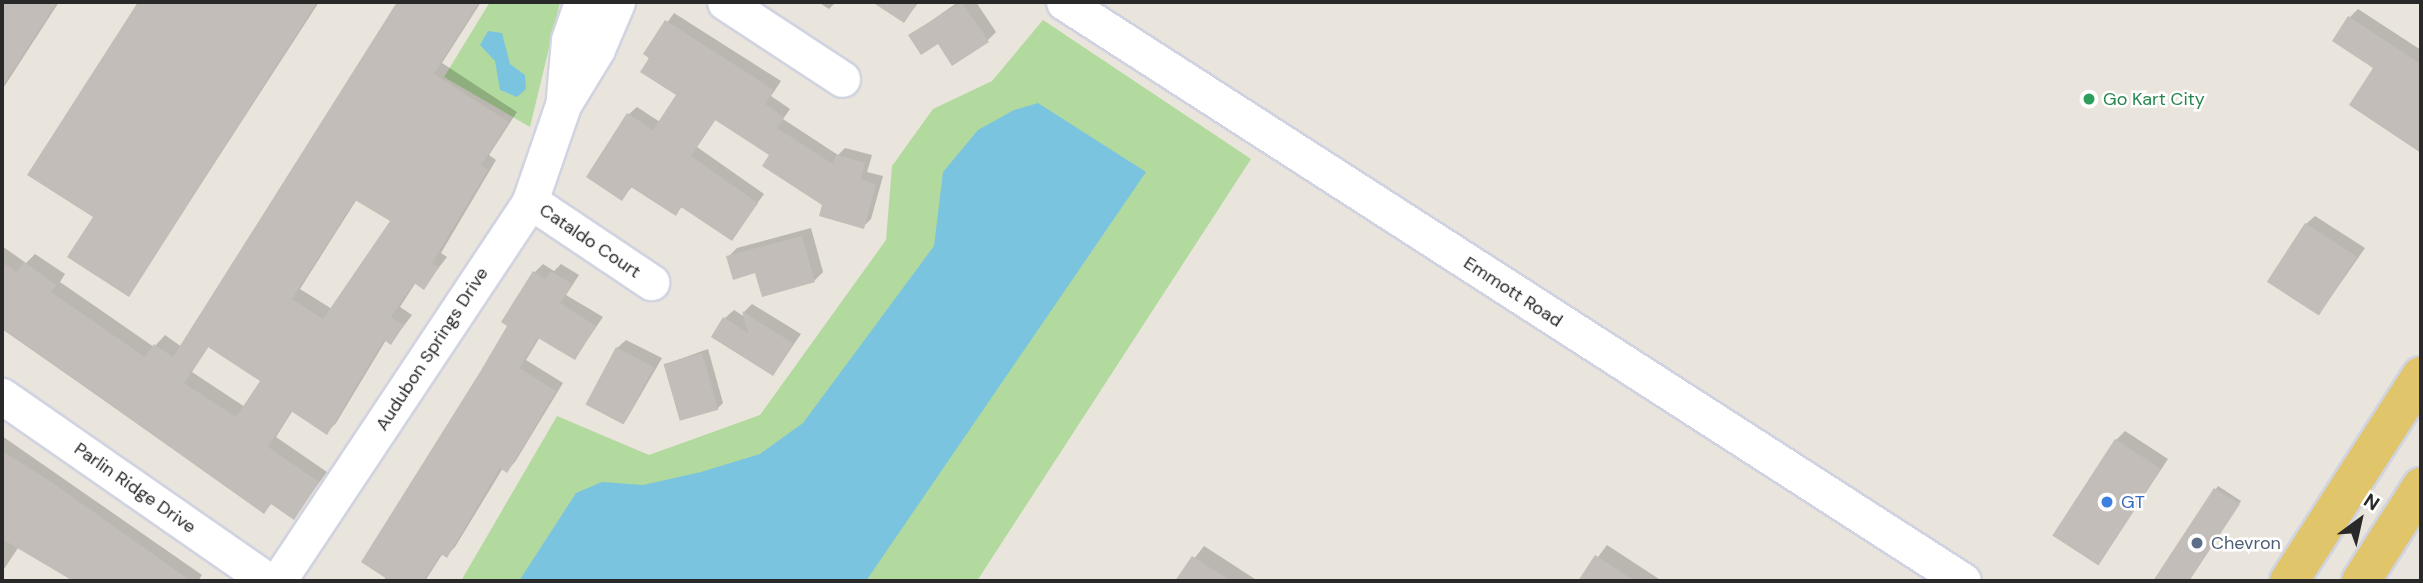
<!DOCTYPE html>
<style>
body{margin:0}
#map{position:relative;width:2423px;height:583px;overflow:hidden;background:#e9e4dc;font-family:"DM Sans",sans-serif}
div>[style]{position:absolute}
.green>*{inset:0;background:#b2da9e}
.water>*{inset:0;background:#7ac4e0}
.shadow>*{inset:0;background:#0003}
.building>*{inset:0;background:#c2bdb8;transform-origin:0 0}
.roads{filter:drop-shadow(2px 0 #d1d4e0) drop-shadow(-2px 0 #d1d4e0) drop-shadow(0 2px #d1d4e0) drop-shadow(0 -2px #d1d4e0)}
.minor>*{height:35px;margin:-17.5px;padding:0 17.5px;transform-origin:17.5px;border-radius:17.5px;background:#fff}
.major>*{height:38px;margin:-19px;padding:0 19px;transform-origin:19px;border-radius:19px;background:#e0c56b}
.dots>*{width:19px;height:19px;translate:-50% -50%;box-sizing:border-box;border:4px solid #fff;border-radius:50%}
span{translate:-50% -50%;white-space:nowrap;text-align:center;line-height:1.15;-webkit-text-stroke:5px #fff;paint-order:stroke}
.leisure-label{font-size:18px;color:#27864d}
.left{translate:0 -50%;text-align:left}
.street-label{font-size:18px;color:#292929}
.shop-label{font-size:18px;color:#366cbe}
.service-label{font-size:18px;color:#4e5e75}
.frame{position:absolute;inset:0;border:4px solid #292929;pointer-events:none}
.north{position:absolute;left:2325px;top:485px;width:70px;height:70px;-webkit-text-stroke:5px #fff;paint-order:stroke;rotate:33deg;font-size:19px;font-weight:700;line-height:28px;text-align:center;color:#292929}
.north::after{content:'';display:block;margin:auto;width:24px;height:32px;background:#292929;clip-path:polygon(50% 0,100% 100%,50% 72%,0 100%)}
</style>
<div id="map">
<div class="green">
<div style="clip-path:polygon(490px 2px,560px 2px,530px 127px,444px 77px)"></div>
<div style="clip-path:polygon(1043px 20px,1251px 159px,977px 581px,461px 581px,557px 416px,649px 455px,760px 415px,886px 240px,892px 166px,933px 109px,992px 81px)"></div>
</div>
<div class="water">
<div style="clip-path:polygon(488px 31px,502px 33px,510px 64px,525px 75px,526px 89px,517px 97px,500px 90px,495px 61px,480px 45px)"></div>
<div style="clip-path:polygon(1038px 103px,1146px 172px,866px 581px,519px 581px,576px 493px,602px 482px,643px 485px,701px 472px,760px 454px,803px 423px,934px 246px,943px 172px,978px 130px,1014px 110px)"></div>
</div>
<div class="shadow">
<div style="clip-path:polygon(2px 2px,59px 2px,2px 90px)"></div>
<div style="clip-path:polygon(140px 2px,319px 2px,129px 295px,95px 217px,30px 174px)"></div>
<div style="clip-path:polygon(evenodd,399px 2px,481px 2px,442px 63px,517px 112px,489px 155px,496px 160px,441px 253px,447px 257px,424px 287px,416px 282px,400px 307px,412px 315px,391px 343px,386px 340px,336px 423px,327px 432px,293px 410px,276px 437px,327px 472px,293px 518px,272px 503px,264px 512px,2px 329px,2px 246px,26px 263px,35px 254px,65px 274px,60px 282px,154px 347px,165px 335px,182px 347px,399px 2px,357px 199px,393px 221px,332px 309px,300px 289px,357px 199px,399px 2px,209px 346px,263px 380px,245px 407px,192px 372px,209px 346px)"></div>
<div style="clip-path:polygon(818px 2px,836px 2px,829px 9px)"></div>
<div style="clip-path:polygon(875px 2px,919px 2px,904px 21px)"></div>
<div style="clip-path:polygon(958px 2px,976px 2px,996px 32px,987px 41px,938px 42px,911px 35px)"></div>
<div style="clip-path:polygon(2358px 9px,2421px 50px,2421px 151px,2351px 105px,2376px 68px,2349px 18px)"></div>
<div style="clip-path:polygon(674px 13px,781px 81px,771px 96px,790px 109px,783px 119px,838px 155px,845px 148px,872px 155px,867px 172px,883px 176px,871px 219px,863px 227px,824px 204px,772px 155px,716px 119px,697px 147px,764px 194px,732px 238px,683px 206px,675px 214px,633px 186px,622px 198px,629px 114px,637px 107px,660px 122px,678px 94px,645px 54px)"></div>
<div style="clip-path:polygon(2315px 216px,2365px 248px,2319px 314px,2306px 224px)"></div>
<div style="clip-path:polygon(811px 228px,823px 272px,814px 281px,756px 271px,728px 257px,737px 248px)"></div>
<div style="clip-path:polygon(543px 264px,554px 271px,561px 264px,579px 275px,566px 295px,603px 317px,575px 358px,540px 337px,526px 360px,563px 383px,515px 462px,507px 470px,503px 468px,455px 547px,447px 555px,443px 553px,425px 581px,384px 581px,535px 272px)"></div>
<div style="clip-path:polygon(752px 304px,801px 334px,773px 374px,725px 318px,734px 310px,745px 317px,744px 312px)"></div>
<div style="clip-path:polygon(626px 340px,662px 358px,625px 422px,617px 348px)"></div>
<div style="clip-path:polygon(708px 349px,723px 403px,717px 409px,666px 364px)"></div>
<div style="clip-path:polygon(2125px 431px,2168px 459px,2099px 563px,2116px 440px)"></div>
<div style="clip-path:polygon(2px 436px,202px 575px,198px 581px,76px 581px,26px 547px,18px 548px,2px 572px)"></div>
<div style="clip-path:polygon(2218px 486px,2241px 501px,2189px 581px,2155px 581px)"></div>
<div style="clip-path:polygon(1607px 545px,1662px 581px,1580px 581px)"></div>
<div style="clip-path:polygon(1204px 546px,1258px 581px,1177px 581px)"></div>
</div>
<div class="building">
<div style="clip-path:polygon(2px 2px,57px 2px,2px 87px)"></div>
<div style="clip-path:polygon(138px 2px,317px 2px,129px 297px,67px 257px,93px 217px,27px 175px)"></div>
<div style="clip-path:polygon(evenodd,397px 2px,479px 2px,434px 74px,509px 122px,481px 165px,488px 170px,432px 263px,439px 267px,424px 290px,414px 283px,391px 317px,404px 325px,391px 345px,384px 340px,327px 435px,291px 411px,268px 447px,319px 482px,294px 520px,271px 504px,264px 514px,2px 328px,2px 262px,17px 272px,24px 262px,56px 285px,51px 292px,145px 357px,154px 344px,173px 357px,397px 2px,355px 200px,390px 221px,323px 319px,292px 299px,355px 200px,397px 2px,208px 347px,260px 381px,236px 417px,184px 383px,208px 347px)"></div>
<div style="clip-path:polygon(872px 2px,918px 2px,904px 23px)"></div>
<div style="clip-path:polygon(962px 2px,989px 42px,952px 66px,938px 44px,921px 55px,908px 35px)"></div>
<div style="clip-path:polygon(2348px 16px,2421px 64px,2421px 153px,2349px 105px,2373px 68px,2332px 41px)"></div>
<div style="clip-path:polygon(665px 20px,774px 90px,765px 104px,784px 117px,777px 128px,833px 164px,836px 155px,865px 163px,861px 179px,876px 184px,864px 229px,819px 216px,822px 205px,762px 166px,769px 155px,715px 120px,691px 156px,758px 203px,732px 241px,681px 207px,676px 216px,631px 187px,622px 201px,586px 177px,627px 113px,653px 130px,676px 95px,640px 72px,649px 58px,643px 54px)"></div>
<div style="left:2305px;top:223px;width:62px;height:70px;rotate:33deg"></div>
<div style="clip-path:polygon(802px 236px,815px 282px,762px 297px,755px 273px,733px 280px,726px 256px)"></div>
<div style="clip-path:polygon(533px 271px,546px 279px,551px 271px,572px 284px,560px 303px,596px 326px,575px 360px,538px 338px,519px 368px,556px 391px,531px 434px,507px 473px,500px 468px,447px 558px,441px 554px,423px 581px,390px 581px,361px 562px,480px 372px,507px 326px,501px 322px)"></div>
<div style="clip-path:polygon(742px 311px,794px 344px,773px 376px,711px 337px,723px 317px,748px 333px)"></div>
<div style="left:616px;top:347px;width:43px;height:65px;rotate:28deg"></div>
<div style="left:702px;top:353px;width:59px;height:40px;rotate:74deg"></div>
<div style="left:2115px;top:439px;width:55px;height:115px;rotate:33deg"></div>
<div style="clip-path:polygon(2px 451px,50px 481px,191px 581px,73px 581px,2px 539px)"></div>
<div style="clip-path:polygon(2214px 488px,2240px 504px,2189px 581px,2153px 581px)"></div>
<div style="clip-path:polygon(1595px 555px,1635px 581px,1578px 581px)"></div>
<div style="clip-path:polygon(1192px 556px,1231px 581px,1175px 581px)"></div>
</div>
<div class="roads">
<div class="minor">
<div style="left:725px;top:2px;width:140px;rotate:33.3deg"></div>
<div style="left:1064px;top:2px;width:1069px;rotate:32.78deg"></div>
<div style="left:564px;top:97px;width:57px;rotate:-85deg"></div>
<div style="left:569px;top:40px;width:40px;rotate:-71.1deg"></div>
<div style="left:530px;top:201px;width:146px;rotate:33.8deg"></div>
<div style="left:2px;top:396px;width:324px;rotate:34.8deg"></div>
<div style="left:278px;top:581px;width:456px;rotate:-56.4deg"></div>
<div style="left:530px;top:201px;width:102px;rotate:-71deg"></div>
<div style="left:563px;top:105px;width:66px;rotate:-58.7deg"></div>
<div style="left:597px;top:49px;width:51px;rotate:-66.9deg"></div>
</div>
<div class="major">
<div style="left:2289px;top:581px;width:244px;rotate:-57.2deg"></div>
<div style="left:2361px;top:581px;width:112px;rotate:-57.4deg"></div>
</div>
</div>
<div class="dots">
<div style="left:2089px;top:99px;background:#2e9e5b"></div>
<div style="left:2107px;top:502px;background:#3f7fe0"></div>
<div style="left:2197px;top:543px;background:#5c6f8a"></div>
</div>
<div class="leisure-label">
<span class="left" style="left:2103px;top:99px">Go Kart City</span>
</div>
<div class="street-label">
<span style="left:590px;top:241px;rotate:34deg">Cataldo Court</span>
<span style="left:1513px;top:292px;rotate:33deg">Emmott Road</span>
<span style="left:432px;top:349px;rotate:-57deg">Audubon Springs Drive</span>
<span style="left:135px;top:488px;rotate:35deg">Parlin Ridge Drive</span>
</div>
<div class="shop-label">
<span class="left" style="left:2121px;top:502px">GT</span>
</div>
<div class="service-label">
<span class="left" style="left:2211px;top:543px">Chevron</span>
</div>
<div class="frame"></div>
<div class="north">N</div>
</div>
